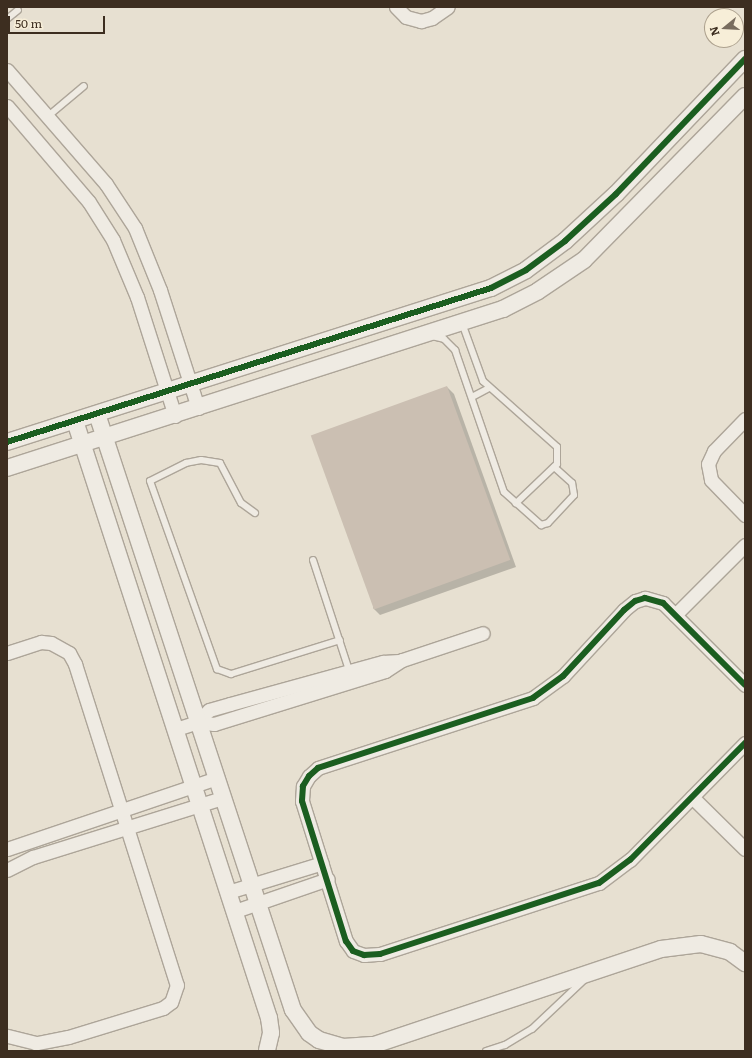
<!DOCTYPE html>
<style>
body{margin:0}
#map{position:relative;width:752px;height:1058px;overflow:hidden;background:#e7e0d1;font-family:Literata,serif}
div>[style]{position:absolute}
.shadow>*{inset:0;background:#0003}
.building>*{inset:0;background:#cbbfb2;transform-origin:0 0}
.roads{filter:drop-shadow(1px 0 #ada599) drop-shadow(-1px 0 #ada599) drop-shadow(0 1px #ada599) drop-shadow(0 -1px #ada599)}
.service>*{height:6px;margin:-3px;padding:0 3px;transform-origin:3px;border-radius:3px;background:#efebe3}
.minor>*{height:13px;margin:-6.5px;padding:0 6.5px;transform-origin:6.5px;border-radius:6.5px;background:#efebe3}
.tertiary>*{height:16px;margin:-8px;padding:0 8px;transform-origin:8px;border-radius:8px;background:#efebe3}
.cycleway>*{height:6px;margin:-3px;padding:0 3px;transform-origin:3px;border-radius:3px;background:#1b5e20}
span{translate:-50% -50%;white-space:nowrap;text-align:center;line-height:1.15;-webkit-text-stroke:4px #f7eed8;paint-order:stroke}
.frame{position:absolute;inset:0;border:8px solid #3d2e20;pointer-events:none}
.north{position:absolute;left:704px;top:8px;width:40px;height:40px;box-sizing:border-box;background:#f7eed8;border:1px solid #ada18e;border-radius:50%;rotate:252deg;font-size:11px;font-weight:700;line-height:16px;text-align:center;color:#3d2e20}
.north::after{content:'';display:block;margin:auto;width:14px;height:18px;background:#786c5e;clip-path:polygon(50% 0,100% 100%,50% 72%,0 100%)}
.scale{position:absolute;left:8px;top:16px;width:97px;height:18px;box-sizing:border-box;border:2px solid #3d2e20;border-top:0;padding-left:5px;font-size:12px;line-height:14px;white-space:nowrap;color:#3d2e20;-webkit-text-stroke:3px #f7eed8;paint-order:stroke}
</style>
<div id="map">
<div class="shadow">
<div style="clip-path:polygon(447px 387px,454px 394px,516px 567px,380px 615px,373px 608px)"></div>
</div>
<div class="building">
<div style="left:447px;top:386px;width:185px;height:145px;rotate:70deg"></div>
</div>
<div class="roads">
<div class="service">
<div style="left:7px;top:19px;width:14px;rotate:-39deg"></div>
<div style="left:47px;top:117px;width:48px;rotate:-40deg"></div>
<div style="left:462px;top:323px;width:62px;rotate:70.1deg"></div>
<div style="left:483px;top:381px;width:99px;rotate:41.7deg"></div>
<div style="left:557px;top:447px;width:17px;rotate:90deg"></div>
<div style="left:557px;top:464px;width:57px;rotate:136.4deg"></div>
<div style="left:432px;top:336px;width:12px;rotate:14deg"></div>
<div style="left:444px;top:339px;width:16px;rotate:45deg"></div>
<div style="left:455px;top:350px;width:150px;rotate:71deg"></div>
<div style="left:504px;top:492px;width:50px;rotate:41.7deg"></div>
<div style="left:541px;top:525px;width:7px;rotate:-16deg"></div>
<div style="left:548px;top:523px;width:38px;rotate:-47deg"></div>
<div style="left:574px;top:495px;width:12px;rotate:-99deg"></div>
<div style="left:572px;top:483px;width:24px;rotate:-138deg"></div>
<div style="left:472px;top:397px;width:19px;rotate:-28deg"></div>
<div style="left:255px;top:513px;width:17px;rotate:-144deg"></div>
<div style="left:241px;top:503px;width:45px;rotate:-117.7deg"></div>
<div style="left:220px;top:463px;width:19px;rotate:-171deg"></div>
<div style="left:201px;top:460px;width:15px;rotate:169deg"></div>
<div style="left:186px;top:463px;width:40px;rotate:153.4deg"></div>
<div style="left:150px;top:481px;width:200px;rotate:70.4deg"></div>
<div style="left:217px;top:669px;width:15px;rotate:20deg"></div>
<div style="left:231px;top:674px;width:114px;rotate:-17.3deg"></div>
<div style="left:313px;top:560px;width:119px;rotate:71.9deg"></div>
<div style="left:486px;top:1051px;width:20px;rotate:-18deg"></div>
<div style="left:505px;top:1045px;width:31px;rotate:-31deg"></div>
<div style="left:532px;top:1029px;width:71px;rotate:-43.3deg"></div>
</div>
<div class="minor">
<div style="left:396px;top:7px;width:14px;rotate:45deg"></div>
<div style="left:406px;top:17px;width:16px;rotate:15deg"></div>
<div style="left:421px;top:21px;width:11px;rotate:-15deg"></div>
<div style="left:432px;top:18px;width:19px;rotate:-35deg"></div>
<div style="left:7px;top:70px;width:151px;rotate:49deg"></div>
<div style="left:106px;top:184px;width:53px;rotate:56.6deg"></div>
<div style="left:135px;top:228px;width:67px;rotate:68deg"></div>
<div style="left:160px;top:290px;width:124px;rotate:72.1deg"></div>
<div style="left:7px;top:106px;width:126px;rotate:49.5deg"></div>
<div style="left:89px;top:202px;width:45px;rotate:57.7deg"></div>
<div style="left:113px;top:240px;width:62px;rotate:67.2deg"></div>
<div style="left:137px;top:297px;width:125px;rotate:72.3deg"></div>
<div style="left:745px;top:419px;width:45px;rotate:134.1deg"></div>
<div style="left:714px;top:451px;width:14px;rotate:115deg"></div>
<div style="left:708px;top:464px;width:16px;rotate:79deg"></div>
<div style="left:711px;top:480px;width:49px;rotate:45.8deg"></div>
<div style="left:675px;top:615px;width:99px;rotate:-45deg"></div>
<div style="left:7px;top:653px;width:36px;rotate:-18deg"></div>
<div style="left:41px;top:642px;width:10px;rotate:6deg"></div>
<div style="left:51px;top:643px;width:21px;rotate:29deg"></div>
<div style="left:69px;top:653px;width:13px;rotate:61deg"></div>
<div style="left:75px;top:664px;width:337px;rotate:72.4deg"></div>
<div style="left:177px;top:985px;width:18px;rotate:109deg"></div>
<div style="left:171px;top:1002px;width:10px;rotate:143deg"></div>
<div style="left:163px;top:1008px;width:99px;rotate:163deg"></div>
<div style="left:68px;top:1037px;width:33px;rotate:169deg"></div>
<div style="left:36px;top:1043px;width:30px;rotate:-166deg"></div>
<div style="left:745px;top:685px;width:116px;rotate:-135deg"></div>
<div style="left:663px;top:603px;width:19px;rotate:-164deg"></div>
<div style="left:645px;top:598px;width:10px;rotate:163deg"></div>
<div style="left:635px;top:601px;width:14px;rotate:141deg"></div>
<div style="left:624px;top:610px;width:90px;rotate:132.7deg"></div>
<div style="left:563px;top:676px;width:37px;rotate:144deg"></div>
<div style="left:533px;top:698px;width:226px;rotate:162deg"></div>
<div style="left:318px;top:768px;width:12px;rotate:138deg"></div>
<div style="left:309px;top:776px;width:12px;rotate:121deg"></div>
<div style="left:303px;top:786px;width:15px;rotate:94deg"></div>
<div style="left:302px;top:801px;width:147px;rotate:72.6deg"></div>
<div style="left:346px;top:941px;width:12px;rotate:55deg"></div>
<div style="left:353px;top:951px;width:12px;rotate:20deg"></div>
<div style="left:364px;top:955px;width:16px;rotate:-4deg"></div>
<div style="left:380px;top:954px;width:230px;rotate:-18deg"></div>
<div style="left:599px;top:883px;width:39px;rotate:-37deg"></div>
<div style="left:630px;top:860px;width:164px;rotate:-45.5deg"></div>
<div style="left:197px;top:722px;width:17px;rotate:-45deg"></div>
<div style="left:209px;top:710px;width:22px;rotate:-16deg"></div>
<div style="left:230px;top:704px;width:159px;rotate:-15.4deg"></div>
<div style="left:383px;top:662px;width:16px;rotate:-4deg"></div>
<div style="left:176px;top:729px;width:22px;rotate:-18deg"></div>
<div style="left:197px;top:722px;width:17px;rotate:7deg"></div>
<div style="left:214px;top:724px;width:179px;rotate:-17.2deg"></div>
<div style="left:385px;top:671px;width:20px;rotate:-33deg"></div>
<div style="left:402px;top:660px;width:85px;rotate:-18.4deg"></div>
<div style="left:692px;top:797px;width:74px;rotate:44.5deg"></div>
<div style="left:7px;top:849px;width:222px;rotate:-18.7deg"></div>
<div style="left:7px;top:870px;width:29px;rotate:-27deg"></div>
<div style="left:33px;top:857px;width:199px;rotate:-17.3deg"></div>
<div style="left:228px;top:892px;width:98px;rotate:-17.1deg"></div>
<div style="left:235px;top:911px;width:98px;rotate:-19deg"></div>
</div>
<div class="tertiary">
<div style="left:97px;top:414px;width:627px;rotate:71.8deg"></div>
<div style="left:293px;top:1010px;width:28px;rotate:55deg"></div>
<div style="left:309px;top:1033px;width:12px;rotate:35deg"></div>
<div style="left:319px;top:1040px;width:25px;rotate:16deg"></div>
<div style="left:343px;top:1047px;width:29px;rotate:-4deg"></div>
<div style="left:75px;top:421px;width:628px;rotate:72deg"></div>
<div style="left:269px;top:1018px;width:15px;rotate:82deg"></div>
<div style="left:271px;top:1033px;width:18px;rotate:103deg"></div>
<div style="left:7px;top:442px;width:508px;rotate:-17.65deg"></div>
<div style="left:491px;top:288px;width:39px;rotate:-27deg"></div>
<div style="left:526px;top:270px;width:49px;rotate:-36.6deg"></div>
<div style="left:565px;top:241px;width:69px;rotate:-42.7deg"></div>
<div style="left:616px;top:194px;width:187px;rotate:-46.3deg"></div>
<div style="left:7px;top:468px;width:521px;rotate:-17.77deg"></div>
<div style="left:503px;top:309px;width:39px;rotate:-27deg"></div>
<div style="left:538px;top:291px;width:55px;rotate:-34deg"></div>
<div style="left:584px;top:260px;width:230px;rotate:-45.5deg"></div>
<div style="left:362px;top:1049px;width:315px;rotate:-18.5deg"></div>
<div style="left:661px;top:949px;width:40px;rotate:-7.1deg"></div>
<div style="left:701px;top:944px;width:30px;rotate:15deg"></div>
<div style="left:730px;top:952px;width:19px;rotate:36deg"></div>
</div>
</div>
<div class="cycleway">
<div style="left:7px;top:442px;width:508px;rotate:-17.65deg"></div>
<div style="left:491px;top:288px;width:39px;rotate:-27deg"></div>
<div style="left:526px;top:270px;width:49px;rotate:-36.6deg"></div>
<div style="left:565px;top:241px;width:69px;rotate:-42.7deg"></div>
<div style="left:616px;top:194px;width:187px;rotate:-46.3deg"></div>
<div style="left:745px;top:685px;width:116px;rotate:-135deg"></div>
<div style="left:663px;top:603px;width:19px;rotate:-164deg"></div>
<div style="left:645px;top:598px;width:10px;rotate:163deg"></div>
<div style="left:635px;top:601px;width:14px;rotate:141deg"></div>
<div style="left:624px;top:610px;width:90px;rotate:132.7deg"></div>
<div style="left:563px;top:676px;width:37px;rotate:144deg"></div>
<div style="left:533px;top:698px;width:226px;rotate:162deg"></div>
<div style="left:318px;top:768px;width:12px;rotate:138deg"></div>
<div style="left:309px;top:776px;width:12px;rotate:121deg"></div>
<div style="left:303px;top:786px;width:15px;rotate:94deg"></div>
<div style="left:302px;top:801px;width:147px;rotate:72.6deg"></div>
<div style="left:346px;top:941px;width:12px;rotate:55deg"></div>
<div style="left:353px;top:951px;width:12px;rotate:20deg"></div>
<div style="left:364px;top:955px;width:16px;rotate:-4deg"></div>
<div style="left:380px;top:954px;width:230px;rotate:-18deg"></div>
<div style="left:599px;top:883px;width:39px;rotate:-37deg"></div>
<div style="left:630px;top:860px;width:164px;rotate:-45.5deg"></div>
</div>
<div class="frame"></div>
<div class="north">N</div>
<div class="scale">50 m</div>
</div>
